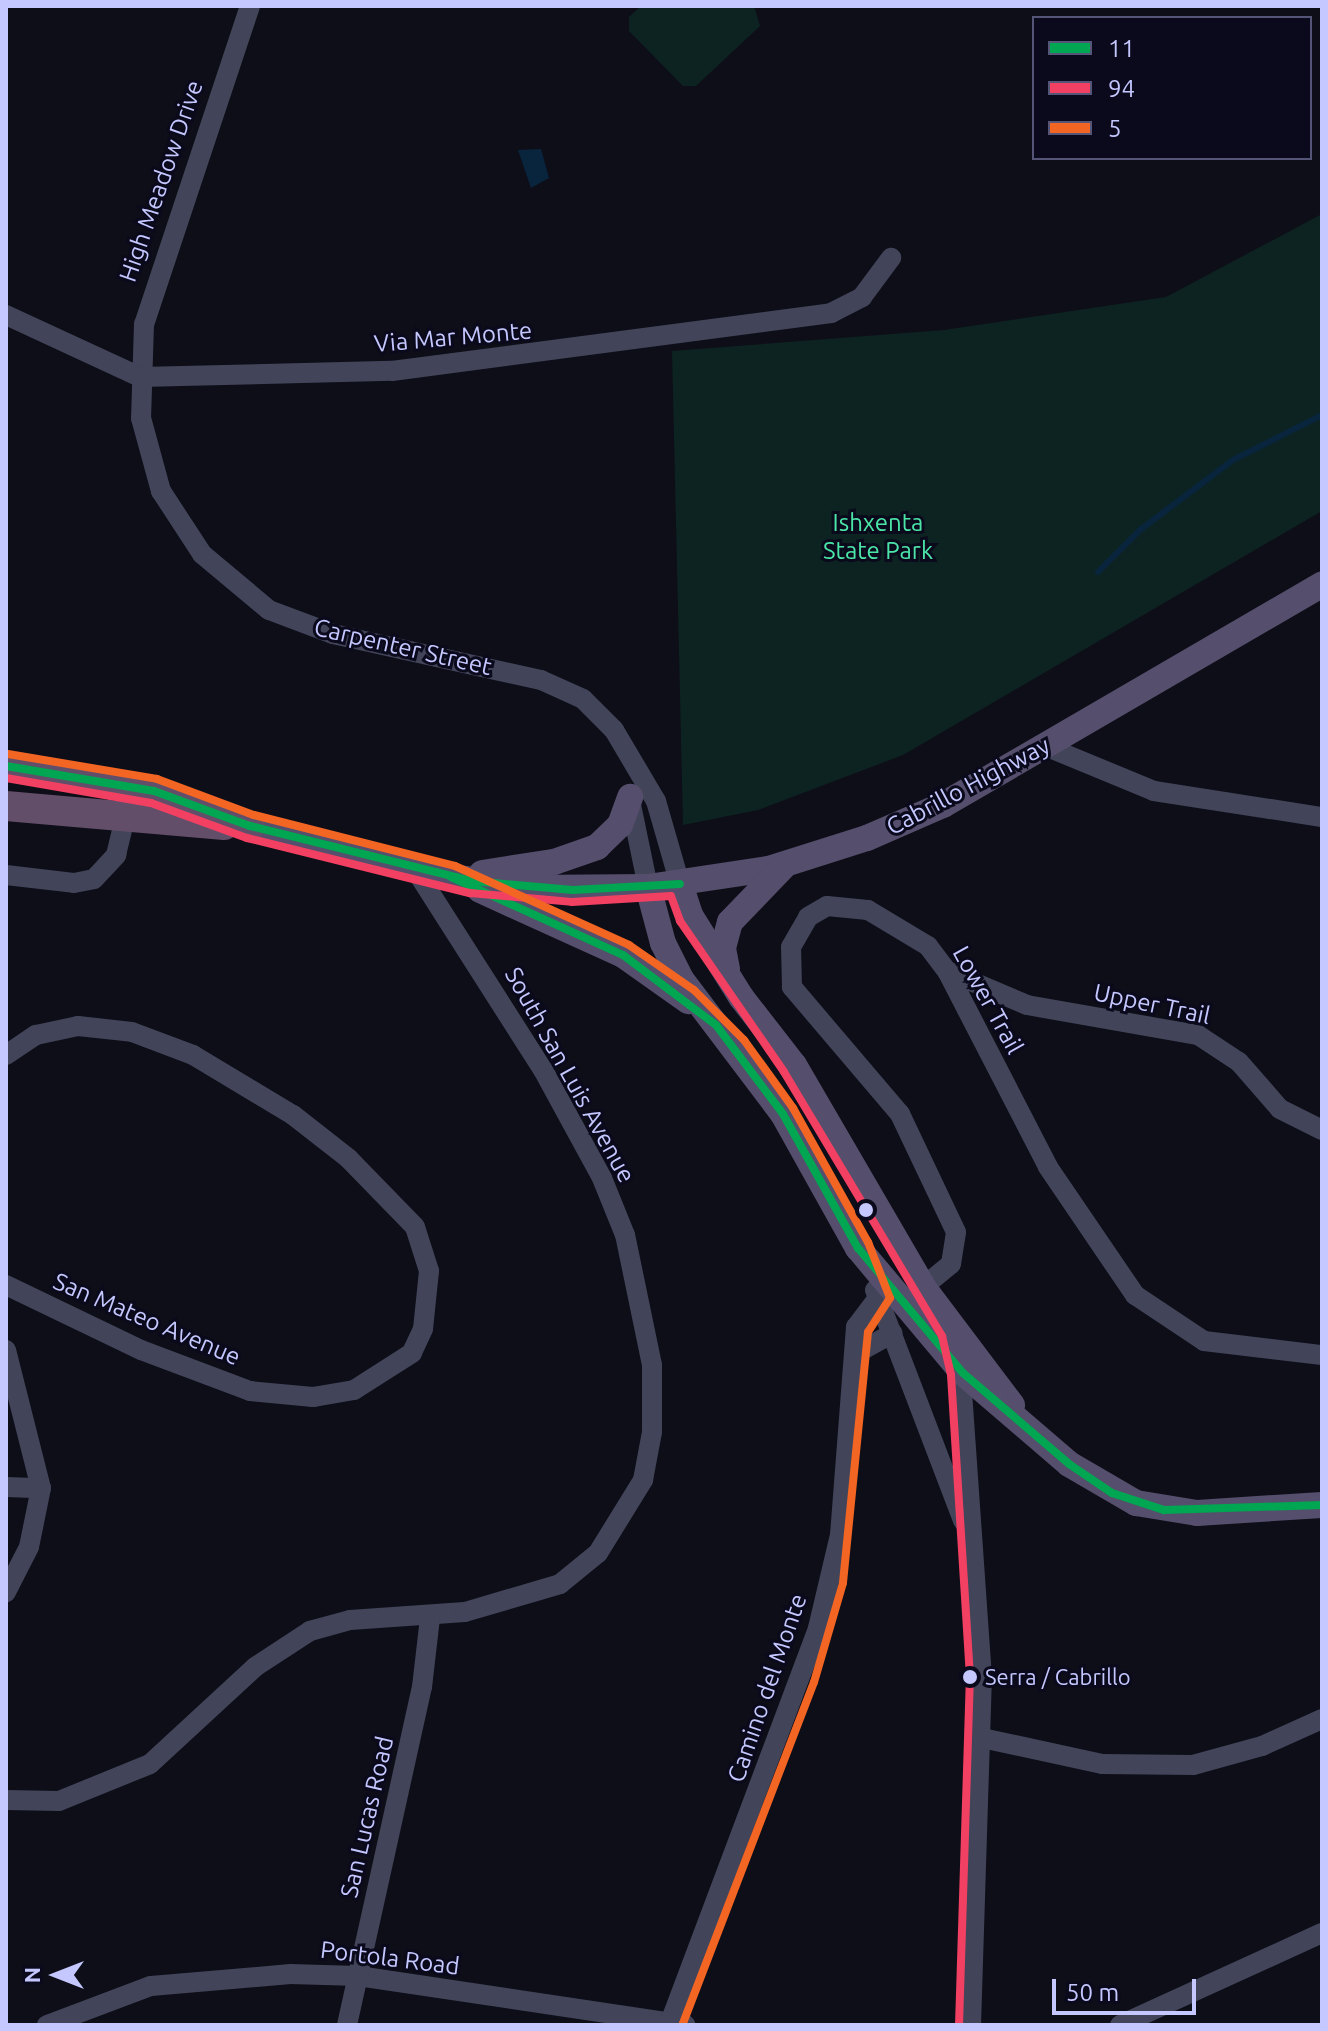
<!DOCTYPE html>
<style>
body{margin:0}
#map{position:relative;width:1328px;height:2031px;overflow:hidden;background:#0e0e18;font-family:Ubuntu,sans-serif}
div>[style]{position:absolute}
.green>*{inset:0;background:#0d2321}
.water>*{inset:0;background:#09253d}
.stream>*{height:6px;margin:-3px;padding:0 3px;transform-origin:3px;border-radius:3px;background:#09253d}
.minor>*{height:20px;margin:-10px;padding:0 10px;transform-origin:10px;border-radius:10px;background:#424459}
.major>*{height:26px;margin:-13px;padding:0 13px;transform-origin:13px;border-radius:13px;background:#554e6c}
.highway>*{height:30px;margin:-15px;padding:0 15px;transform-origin:15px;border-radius:15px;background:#634e6a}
.bus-1>*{height:8px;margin:-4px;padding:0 4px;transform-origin:4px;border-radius:4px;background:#00a651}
.bus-2>*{height:8px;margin:-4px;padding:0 4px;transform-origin:4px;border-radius:4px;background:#f24062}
.bus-3>*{height:8px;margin:-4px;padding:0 4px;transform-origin:4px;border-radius:4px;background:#f26522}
.dots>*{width:22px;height:22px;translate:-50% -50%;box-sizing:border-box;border:4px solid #0a0a1c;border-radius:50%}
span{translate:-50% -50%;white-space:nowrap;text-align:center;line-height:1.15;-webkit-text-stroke:6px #0a0a1c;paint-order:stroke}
.bus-label{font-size:22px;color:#c5c7ff}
.left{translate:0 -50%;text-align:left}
.street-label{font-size:24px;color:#c5c7ff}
.park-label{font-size:24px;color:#4be5a8}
.frame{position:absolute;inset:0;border:8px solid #c5c7ff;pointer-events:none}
.legend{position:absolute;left:1032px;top:16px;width:280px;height:144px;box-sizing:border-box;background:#0a0a1c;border:2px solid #555677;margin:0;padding:10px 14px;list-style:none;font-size:24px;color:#c5c7ff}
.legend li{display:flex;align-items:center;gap:16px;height:40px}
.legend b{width:40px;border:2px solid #555677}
.north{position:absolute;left:16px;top:1935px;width:80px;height:80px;-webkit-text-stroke:6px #0a0a1c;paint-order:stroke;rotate:270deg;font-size:22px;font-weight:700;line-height:32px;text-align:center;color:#c5c7ff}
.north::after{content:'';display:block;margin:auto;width:28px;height:36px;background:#c5c7ff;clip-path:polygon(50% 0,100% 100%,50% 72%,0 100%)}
.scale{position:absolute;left:1052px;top:1979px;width:144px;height:36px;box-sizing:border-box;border:4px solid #c5c7ff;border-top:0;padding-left:10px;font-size:24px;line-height:28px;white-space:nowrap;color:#c5c7ff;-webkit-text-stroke:6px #0a0a1c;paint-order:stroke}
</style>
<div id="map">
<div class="green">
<div style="clip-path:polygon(641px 6px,754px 6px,760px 26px,696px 86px,683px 86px,629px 31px,629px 17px)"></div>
<div style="clip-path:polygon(1322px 214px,1322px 511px,903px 755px,758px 810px,683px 825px,672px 351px,944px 330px,1166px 297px)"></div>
</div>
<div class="water">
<div style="clip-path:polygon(541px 149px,549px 178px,531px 188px,518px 150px)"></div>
</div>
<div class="stream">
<div style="left:1098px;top:572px;width:59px;rotate:-45deg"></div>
<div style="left:1140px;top:530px;width:116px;rotate:-37deg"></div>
<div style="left:1233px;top:460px;width:100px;rotate:-26.8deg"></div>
</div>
<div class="minor">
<div style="left:250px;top:6px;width:335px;rotate:108.4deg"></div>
<div style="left:144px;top:324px;width:94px;rotate:91.8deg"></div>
<div style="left:141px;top:418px;width:76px;rotate:74.7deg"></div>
<div style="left:161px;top:491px;width:75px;rotate:56.9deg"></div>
<div style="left:202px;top:554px;width:87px;rotate:39.9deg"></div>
<div style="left:269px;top:610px;width:68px;rotate:20.6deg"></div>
<div style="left:333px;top:634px;width:213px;rotate:12.5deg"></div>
<div style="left:541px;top:680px;width:46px;rotate:24.3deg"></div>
<div style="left:583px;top:699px;width:44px;rotate:45deg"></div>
<div style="left:614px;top:730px;width:82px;rotate:59.4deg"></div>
<div style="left:656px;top:801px;width:86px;rotate:73.9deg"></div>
<div style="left:6px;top:315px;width:148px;rotate:24.8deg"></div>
<div style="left:140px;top:377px;width:252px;rotate:-1.4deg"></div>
<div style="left:392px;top:371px;width:443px;rotate:-7.5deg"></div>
<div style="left:831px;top:313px;width:35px;rotate:-27deg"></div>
<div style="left:862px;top:297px;width:49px;rotate:-53.4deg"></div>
<div style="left:1045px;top:746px;width:118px;rotate:22.4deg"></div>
<div style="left:1154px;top:791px;width:170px;rotate:8.8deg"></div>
<div style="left:630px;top:800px;width:89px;rotate:78.3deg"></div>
<div style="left:6px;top:875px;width:68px;rotate:6.7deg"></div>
<div style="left:74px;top:883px;width:20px;rotate:-11deg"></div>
<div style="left:94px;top:879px;width:33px;rotate:-47deg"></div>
<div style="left:116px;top:855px;width:42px;rotate:-76.3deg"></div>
<div style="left:947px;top:971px;width:87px;rotate:23deg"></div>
<div style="left:1027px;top:1005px;width:174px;rotate:10deg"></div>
<div style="left:1198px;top:1035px;width:49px;rotate:33.4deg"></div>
<div style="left:1239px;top:1062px;width:62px;rotate:48.9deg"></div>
<div style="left:1280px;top:1109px;width:47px;rotate:26.6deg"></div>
<div style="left:6px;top:1055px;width:36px;rotate:-34deg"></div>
<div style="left:36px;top:1035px;width:43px;rotate:-12.1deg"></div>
<div style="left:78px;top:1026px;width:54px;rotate:6.3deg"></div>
<div style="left:132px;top:1032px;width:65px;rotate:20.7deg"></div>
<div style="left:193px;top:1055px;width:117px;rotate:31deg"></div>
<div style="left:293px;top:1115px;width:70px;rotate:38deg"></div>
<div style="left:348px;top:1158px;width:96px;rotate:45.8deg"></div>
<div style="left:415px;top:1227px;width:46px;rotate:72.3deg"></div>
<div style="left:429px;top:1271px;width:58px;rotate:95.9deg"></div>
<div style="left:423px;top:1329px;width:26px;rotate:115deg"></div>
<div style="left:412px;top:1353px;width:69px;rotate:147.5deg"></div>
<div style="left:354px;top:1390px;width:42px;rotate:170.3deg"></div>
<div style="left:313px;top:1397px;width:63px;rotate:-174.6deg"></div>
<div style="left:250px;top:1391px;width:116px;rotate:-159.4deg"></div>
<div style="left:141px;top:1350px;width:150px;rotate:-154.3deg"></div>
<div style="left:875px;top:1290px;width:247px;rotate:69.1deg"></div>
<div style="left:912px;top:1296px;width:50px;rotate:-39.4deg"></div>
<div style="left:951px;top:1264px;width:32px;rotate:-81deg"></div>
<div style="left:956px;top:1232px;width:131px;rotate:-115.4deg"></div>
<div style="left:900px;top:1114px;width:167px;rotate:-130.4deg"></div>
<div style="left:792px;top:987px;width:40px;rotate:-91.4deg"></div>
<div style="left:791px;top:947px;width:34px;rotate:-60deg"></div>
<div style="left:808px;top:917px;width:22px;rotate:-30deg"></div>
<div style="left:827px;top:906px;width:41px;rotate:5.6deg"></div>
<div style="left:868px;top:910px;width:70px;rotate:31deg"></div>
<div style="left:928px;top:946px;width:31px;rotate:53deg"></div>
<div style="left:947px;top:971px;width:220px;rotate:62.7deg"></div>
<div style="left:1048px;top:1167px;width:155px;rotate:55.8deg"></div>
<div style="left:1135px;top:1295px;width:83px;rotate:33.7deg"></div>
<div style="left:1204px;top:1341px;width:119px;rotate:6.8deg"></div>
<div style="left:6px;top:1350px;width:142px;rotate:75.8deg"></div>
<div style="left:41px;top:1488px;width:60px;rotate:101.5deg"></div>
<div style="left:29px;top:1547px;width:51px;rotate:117.1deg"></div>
<div style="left:855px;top:1354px;width:43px;rotate:-28.9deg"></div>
<div style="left:960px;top:1363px;width:313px;rotate:86deg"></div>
<div style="left:982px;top:1675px;width:350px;rotate:91.8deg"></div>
<div style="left:6px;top:1487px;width:35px;rotate:2deg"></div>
<div style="left:982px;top:1738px;width:123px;rotate:12.2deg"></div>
<div style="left:1102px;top:1764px;width:91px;rotate:0.6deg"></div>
<div style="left:1193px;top:1765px;width:72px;rotate:-15.4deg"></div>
<div style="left:1262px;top:1746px;width:66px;rotate:-24.2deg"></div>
<div style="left:6px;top:1800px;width:53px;rotate:1.1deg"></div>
<div style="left:59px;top:1801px;width:98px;rotate:-22.1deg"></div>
<div style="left:150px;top:1764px;width:143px;rotate:-42.7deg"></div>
<div style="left:255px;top:1667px;width:66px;rotate:-33.2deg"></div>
<div style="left:310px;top:1631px;width:41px;rotate:-15.4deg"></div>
<div style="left:350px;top:1620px;width:115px;rotate:-4deg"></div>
<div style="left:465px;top:1612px;width:99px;rotate:-16.4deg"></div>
<div style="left:560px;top:1584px;width:49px;rotate:-39.2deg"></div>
<div style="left:598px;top:1553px;width:86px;rotate:-58.3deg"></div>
<div style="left:643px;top:1480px;width:49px;rotate:-79.4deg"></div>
<div style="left:652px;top:1432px;width:67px;rotate:-90deg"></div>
<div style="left:652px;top:1365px;width:133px;rotate:-101.7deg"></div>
<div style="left:625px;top:1235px;width:61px;rotate:-112deg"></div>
<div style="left:602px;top:1178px;width:123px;rotate:-118.6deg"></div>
<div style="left:543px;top:1070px;width:238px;rotate:-122.5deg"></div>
<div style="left:47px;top:2025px;width:111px;rotate:-20.6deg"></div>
<div style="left:151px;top:1986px;width:140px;rotate:-4.9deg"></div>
<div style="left:290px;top:1974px;width:68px;rotate:1.7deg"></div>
<div style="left:358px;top:1976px;width:331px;rotate:8.5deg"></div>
<div style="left:347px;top:2025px;width:346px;rotate:-77.5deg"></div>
<div style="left:422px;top:1687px;width:69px;rotate:-83.4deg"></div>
<div style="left:669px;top:2025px;width:424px;rotate:-69.4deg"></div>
<div style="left:818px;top:1628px;width:96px;rotate:-76.7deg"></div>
<div style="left:840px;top:1535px;width:209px;rotate:-85.6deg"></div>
<div style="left:856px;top:1327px;width:36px;rotate:-53deg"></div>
<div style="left:1120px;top:2025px;width:222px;rotate:-24.5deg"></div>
</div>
<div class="major">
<div style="left:250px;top:826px;width:207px;rotate:14.2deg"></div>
<div style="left:451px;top:877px;width:80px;rotate:7.9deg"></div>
<div style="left:530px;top:888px;width:118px;rotate:-0.5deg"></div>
<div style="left:648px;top:887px;width:122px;rotate:-8.5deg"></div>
<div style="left:769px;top:869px;width:103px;rotate:-17.6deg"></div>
<div style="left:867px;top:838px;width:83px;rotate:-23.5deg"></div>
<div style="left:943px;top:805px;width:439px;rotate:-30.2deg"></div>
<div style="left:482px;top:873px;width:73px;rotate:-8.7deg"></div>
<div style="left:554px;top:862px;width:46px;rotate:-19.2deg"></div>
<div style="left:597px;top:847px;width:32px;rotate:-44deg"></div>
<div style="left:620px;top:825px;width:30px;rotate:-70deg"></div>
<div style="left:680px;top:884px;width:33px;rotate:72deg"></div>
<div style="left:690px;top:915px;width:97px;rotate:58.1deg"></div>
<div style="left:741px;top:997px;width:86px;rotate:52.1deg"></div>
<div style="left:794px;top:1065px;width:257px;rotate:59.8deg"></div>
<div style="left:923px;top:1287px;width:148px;rotate:53deg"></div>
<div style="left:648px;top:887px;width:58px;rotate:75deg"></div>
<div style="left:663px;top:943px;width:40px;rotate:63.4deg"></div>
<div style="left:681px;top:979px;width:169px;rotate:52.9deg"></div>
<div style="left:783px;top:1114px;width:154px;rotate:60.8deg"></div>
<div style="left:858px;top:1248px;width:163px;rotate:50deg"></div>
<div style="left:963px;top:1373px;width:140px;rotate:40.6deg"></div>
<div style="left:1069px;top:1464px;width:78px;rotate:30.2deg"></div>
<div style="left:1136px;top:1503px;width:62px;rotate:9.3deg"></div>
<div style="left:1197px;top:1513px;width:125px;rotate:-3.7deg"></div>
<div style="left:480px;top:890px;width:157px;rotate:24.4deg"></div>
<div style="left:623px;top:955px;width:80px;rotate:35.3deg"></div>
<div style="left:727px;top:969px;width:21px;rotate:-101deg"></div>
<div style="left:723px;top:948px;width:27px;rotate:-75deg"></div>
<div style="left:730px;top:922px;width:76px;rotate:-46.1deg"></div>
</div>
<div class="highway">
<div style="left:6px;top:766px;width:150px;rotate:9.6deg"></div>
<div style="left:154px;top:791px;width:102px;rotate:20deg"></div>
<div style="left:6px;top:806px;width:219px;rotate:5deg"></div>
</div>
<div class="bus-1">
<div style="left:6px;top:766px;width:150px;rotate:9.6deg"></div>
<div style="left:154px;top:791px;width:102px;rotate:20deg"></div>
<div style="left:250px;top:826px;width:229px;rotate:13.9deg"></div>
<div style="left:472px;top:881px;width:101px;rotate:5.1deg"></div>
<div style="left:573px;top:890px;width:107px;rotate:-3.2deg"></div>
<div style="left:451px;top:877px;width:189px;rotate:24.4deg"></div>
<div style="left:623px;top:955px;width:116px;rotate:37deg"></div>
<div style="left:716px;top:1025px;width:111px;rotate:53deg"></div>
<div style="left:783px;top:1114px;width:154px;rotate:60.8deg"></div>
<div style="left:858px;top:1248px;width:163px;rotate:50deg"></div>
<div style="left:963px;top:1373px;width:140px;rotate:40.6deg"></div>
<div style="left:1069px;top:1464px;width:52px;rotate:34deg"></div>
<div style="left:1112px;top:1493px;width:55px;rotate:18.1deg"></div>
<div style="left:1164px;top:1510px;width:158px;rotate:-1.8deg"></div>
</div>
<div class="bus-2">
<div style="left:6px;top:778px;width:147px;rotate:9.8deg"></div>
<div style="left:151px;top:803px;width:102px;rotate:20deg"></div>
<div style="left:247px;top:838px;width:230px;rotate:13.9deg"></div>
<div style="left:470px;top:893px;width:102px;rotate:5deg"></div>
<div style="left:572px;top:902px;width:99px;rotate:-3.5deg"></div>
<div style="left:671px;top:896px;width:27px;rotate:70deg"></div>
<div style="left:680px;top:921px;width:183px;rotate:55.4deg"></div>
<div style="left:784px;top:1072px;width:308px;rotate:59.1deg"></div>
<div style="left:942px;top:1336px;width:40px;rotate:77deg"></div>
<div style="left:951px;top:1375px;width:301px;rotate:86.4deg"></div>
<div style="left:970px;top:1675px;width:350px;rotate:91.8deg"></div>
</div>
<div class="bus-3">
<div style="left:8px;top:754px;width:151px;rotate:9.5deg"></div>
<div style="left:157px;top:779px;width:103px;rotate:20.4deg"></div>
<div style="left:254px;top:815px;width:207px;rotate:14.2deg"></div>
<div style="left:455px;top:866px;width:191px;rotate:24.4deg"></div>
<div style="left:629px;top:945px;width:79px;rotate:34.7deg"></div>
<div style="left:694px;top:990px;width:71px;rotate:45deg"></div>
<div style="left:744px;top:1040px;width:84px;rotate:54.2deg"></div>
<div style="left:793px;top:1108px;width:154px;rotate:60.8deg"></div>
<div style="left:868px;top:1242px;width:60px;rotate:68.6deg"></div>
<div style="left:890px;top:1298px;width:40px;rotate:122.9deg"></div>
<div style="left:868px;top:1332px;width:252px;rotate:95.7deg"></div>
<div style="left:843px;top:1583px;width:103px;rotate:106.3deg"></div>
<div style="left:814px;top:1682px;width:368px;rotate:111deg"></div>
</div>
<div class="dots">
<div style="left:866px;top:1210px;background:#c5c7ff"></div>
<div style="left:970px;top:1677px;background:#c5c7ff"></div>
</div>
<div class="bus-label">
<span class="left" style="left:985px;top:1677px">Serra / Cabrillo</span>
</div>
<div class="street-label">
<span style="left:161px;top:181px;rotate:-71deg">High Meadow Drive</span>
<span style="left:453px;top:337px;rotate:-5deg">Via Mar Monte</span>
<span style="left:403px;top:647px;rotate:13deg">Carpenter Street</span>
<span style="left:968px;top:786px;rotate:-28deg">Cabrillo Highway</span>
<span style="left:988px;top:1000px;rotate:61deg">Lower Trail</span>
<span style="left:1152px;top:1004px;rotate:12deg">Upper Trail</span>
<span style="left:570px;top:1075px;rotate:61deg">South San Luis Avenue</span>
<span style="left:147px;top:1319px;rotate:23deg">San Mateo Avenue</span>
<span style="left:767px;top:1688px;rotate:-71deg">Camino del Monte</span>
<span style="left:367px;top:1817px;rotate:-77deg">San Lucas Road</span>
<span style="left:390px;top:1958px;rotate:7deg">Portola Road</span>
</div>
<div class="park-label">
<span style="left:878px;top:537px">Ishxenta<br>State Park</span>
</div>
<div class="frame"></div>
<ul class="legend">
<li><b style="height:10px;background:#00a651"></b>11</li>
<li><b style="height:10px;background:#f24062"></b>94</li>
<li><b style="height:10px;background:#f26522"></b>5</li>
</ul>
<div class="north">N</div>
<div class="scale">50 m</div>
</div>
